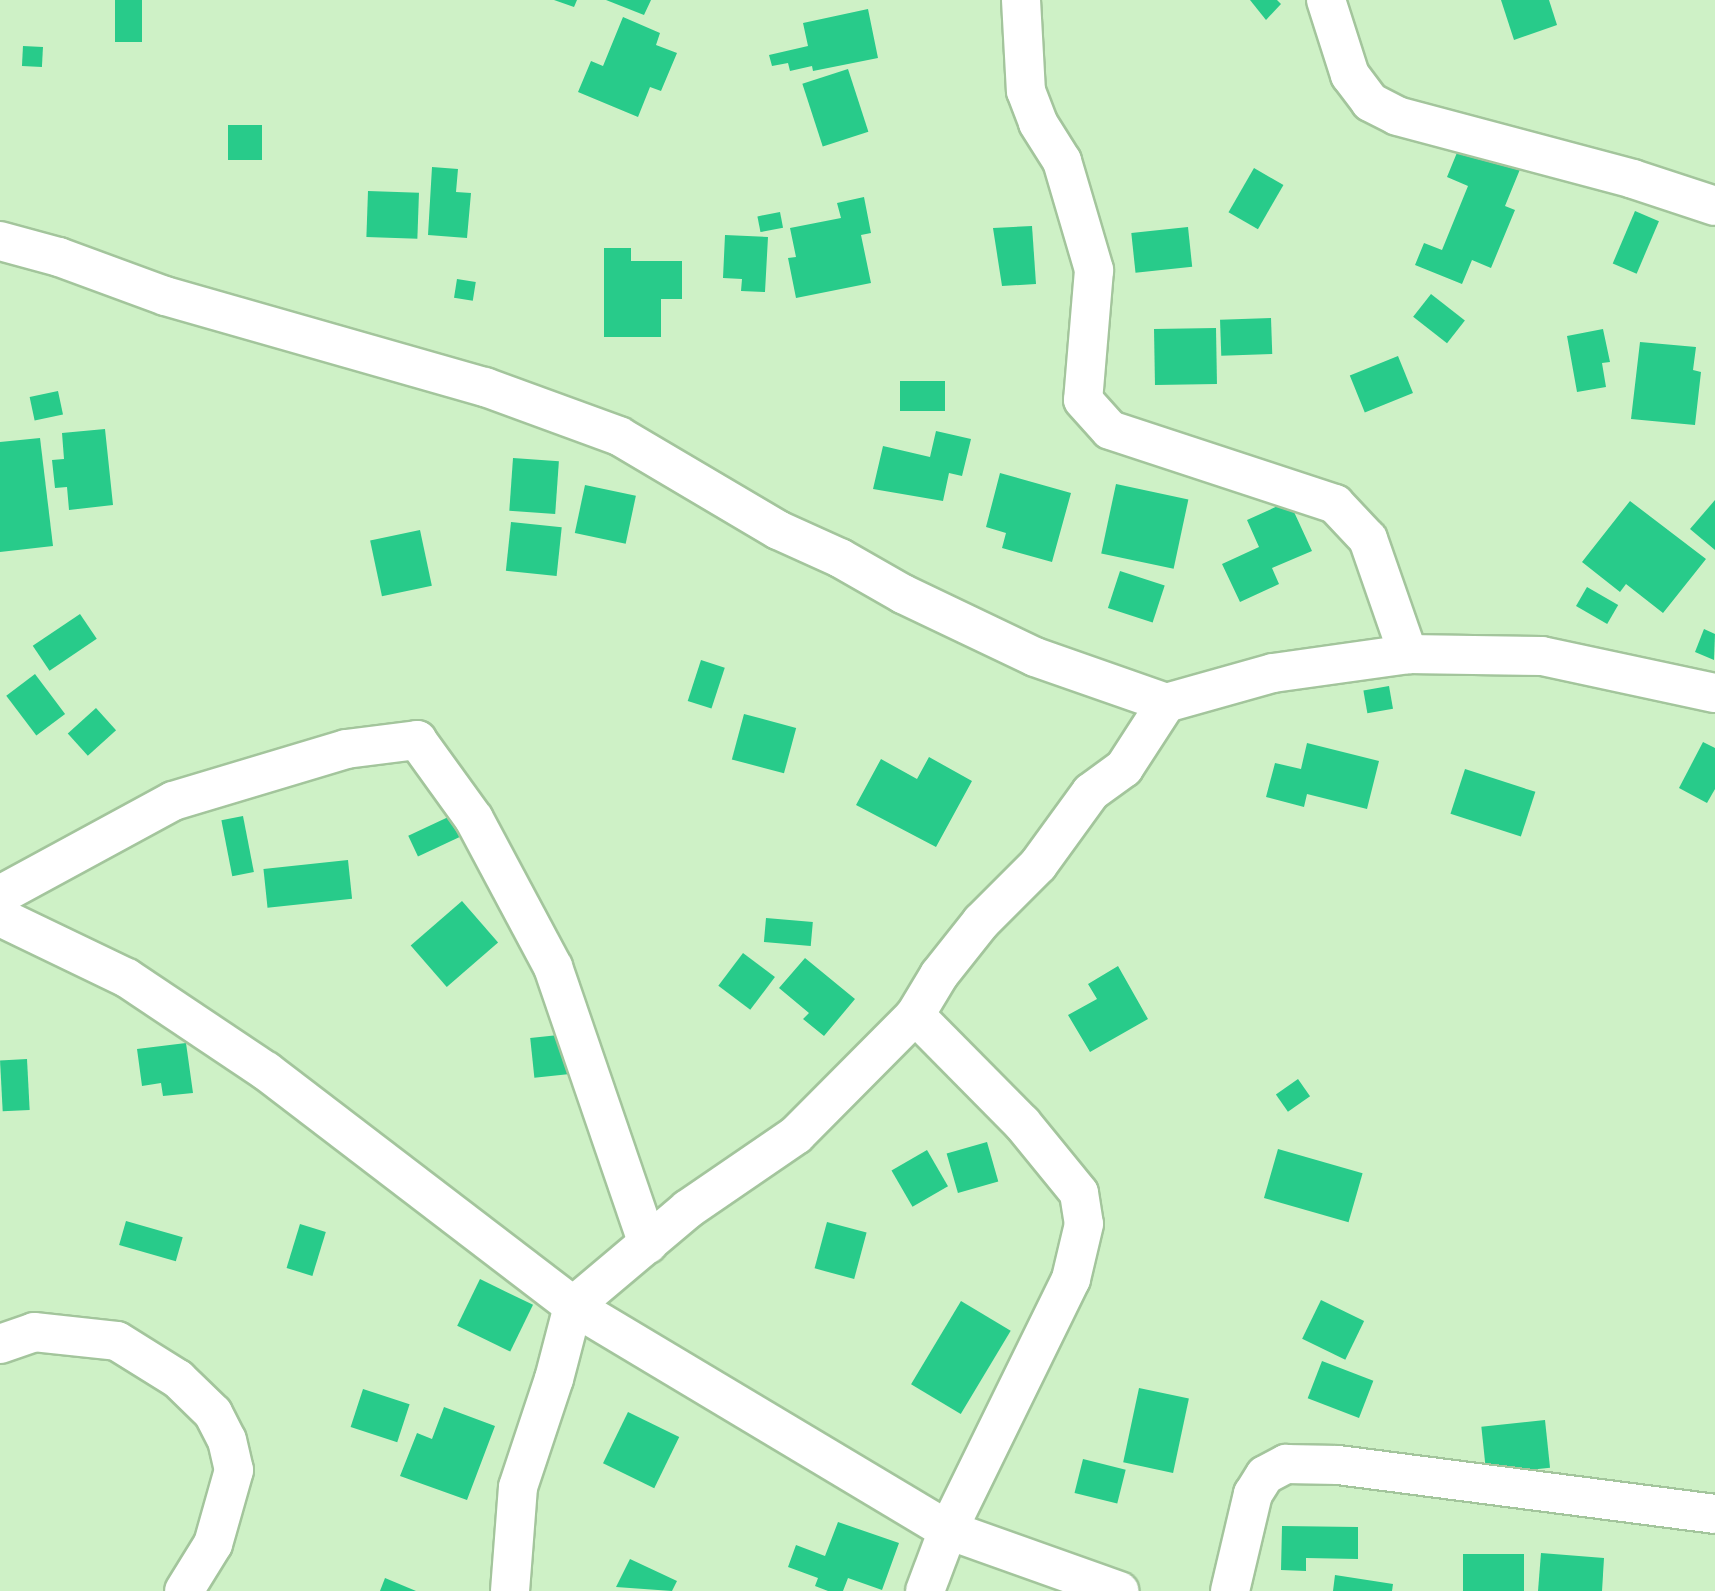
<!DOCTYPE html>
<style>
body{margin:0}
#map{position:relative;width:1715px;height:1591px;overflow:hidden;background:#cef1c6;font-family:Lora,serif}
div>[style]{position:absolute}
.building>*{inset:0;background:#28cb8a;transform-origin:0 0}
.roads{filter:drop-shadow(2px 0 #a3c59c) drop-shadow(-2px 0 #a3c59c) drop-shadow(0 2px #a3c59c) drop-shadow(0 -2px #a3c59c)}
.minor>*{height:38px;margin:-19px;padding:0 19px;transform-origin:19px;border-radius:19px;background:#fff}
span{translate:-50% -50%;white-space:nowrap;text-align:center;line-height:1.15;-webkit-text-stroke:5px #fff;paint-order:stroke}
</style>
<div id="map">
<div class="building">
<div style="left:115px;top:0;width:27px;height:42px"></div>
<div style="clip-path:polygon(554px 0,577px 0,574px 7px)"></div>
<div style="clip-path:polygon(606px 0,651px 0,644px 15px)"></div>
<div style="clip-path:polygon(1250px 0,1277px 0,1281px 4px,1266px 20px)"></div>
<div style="clip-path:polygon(1501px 0,1549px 0,1557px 25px,1514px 40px)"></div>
<div style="clip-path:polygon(868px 9px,878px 58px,813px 71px,812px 66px,790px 71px,788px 63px,772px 66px,769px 55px,808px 46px,803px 23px)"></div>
<div style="clip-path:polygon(623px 17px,660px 33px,656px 45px,677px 53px,661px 91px,650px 87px,638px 117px,578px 92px,591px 61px,603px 66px)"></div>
<div style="left:23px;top:46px;width:20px;height:20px;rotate:3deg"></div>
<div style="left:848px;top:69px;width:66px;height:48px;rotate:72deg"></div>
<div style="left:228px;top:125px;width:34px;height:35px"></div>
<div style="clip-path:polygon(1463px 138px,1523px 162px,1505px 206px,1515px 210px,1491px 268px,1472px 260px,1462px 284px,1415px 265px,1424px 243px,1442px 250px,1468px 186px,1447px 177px)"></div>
<div style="clip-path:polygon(432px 167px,458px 169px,456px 192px,471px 193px,467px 238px,428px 235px)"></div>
<div style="left:1254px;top:168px;width:34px;height:51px;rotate:30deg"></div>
<div style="left:368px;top:191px;width:51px;height:46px;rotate:2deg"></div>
<div style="clip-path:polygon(864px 197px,871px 233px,861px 235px,871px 283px,796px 298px,788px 258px,796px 257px,790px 228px,841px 218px,837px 203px)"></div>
<div style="left:1635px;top:211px;width:26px;height:57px;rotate:23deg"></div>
<div style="left:780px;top:212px;width:16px;height:23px;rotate:79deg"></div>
<div style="clip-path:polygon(1032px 226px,1036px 284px,1002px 286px,993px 228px)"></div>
<div style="left:1188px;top:227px;width:40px;height:57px;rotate:84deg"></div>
<div style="clip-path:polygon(725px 235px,768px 237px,765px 292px,741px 291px,742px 279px,723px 278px)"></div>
<div style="clip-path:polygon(604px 248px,631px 248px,631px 261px,682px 261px,682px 299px,661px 299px,661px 337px,604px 337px)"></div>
<div style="left:457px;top:279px;width:19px;height:19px;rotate:9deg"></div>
<div style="left:1431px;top:294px;width:43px;height:29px;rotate:38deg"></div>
<div style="left:1271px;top:318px;width:36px;height:51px;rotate:88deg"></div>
<div style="left:1216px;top:328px;width:56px;height:62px;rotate:89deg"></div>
<div style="clip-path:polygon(1603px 329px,1610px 362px,1602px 363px,1606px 387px,1577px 392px,1567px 336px)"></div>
<div style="clip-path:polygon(1640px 342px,1696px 347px,1693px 370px,1701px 372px,1695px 425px,1631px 419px)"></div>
<div style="left:1398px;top:356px;width:40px;height:52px;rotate:68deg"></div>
<div style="left:945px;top:381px;width:30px;height:45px;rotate:90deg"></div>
<div style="left:58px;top:391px;width:24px;height:29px;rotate:78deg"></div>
<div style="clip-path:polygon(105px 429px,113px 505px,69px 510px,67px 487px,55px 488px,52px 460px,64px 459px,62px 433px)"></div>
<div style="clip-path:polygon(936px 431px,971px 439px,962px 476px,949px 473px,943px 501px,873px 489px,883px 446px,930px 457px)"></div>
<div style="clip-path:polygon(40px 438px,53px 546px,0 552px,0 442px)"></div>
<div style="left:513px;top:458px;width:46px;height:53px;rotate:4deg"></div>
<div style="clip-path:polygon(1000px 473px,1071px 493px,1052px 562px,1002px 548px,1006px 533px,986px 527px)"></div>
<div style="left:1116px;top:484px;width:74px;height:71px;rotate:12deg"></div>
<div style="left:585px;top:485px;width:52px;height:49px;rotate:12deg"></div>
<div style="clip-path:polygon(1715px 500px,1715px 550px,1690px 529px)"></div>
<div style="clip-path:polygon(1289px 501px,1312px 551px,1272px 568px,1279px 584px,1240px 602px,1222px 564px,1259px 547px,1247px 520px)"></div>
<div style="clip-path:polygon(1630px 501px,1706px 559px,1663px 613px,1626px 584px,1620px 592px,1582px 562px)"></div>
<div style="left:511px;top:522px;width:51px;height:49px;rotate:6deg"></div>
<div style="left:420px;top:530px;width:57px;height:51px;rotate:78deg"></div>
<div style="left:1120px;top:571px;width:47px;height:39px;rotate:18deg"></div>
<div style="left:1587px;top:587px;width:36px;height:22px;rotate:30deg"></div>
<div style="left:80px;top:614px;width:30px;height:57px;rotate:56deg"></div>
<div style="clip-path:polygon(1704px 629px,1715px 634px,1714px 660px,1695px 652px)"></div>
<div style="left:701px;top:660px;width:25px;height:43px;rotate:18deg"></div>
<div style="left:35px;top:674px;width:50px;height:36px;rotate:53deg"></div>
<div style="left:1389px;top:686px;width:23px;height:26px;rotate:80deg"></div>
<div style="left:96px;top:708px;width:30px;height:38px;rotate:48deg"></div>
<div style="left:744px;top:714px;width:54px;height:47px;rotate:15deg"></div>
<div style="clip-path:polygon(1703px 742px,1715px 748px,1715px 789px,1707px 803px,1679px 788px)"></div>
<div style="clip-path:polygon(1307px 743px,1379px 761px,1367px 809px,1307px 794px,1304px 807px,1266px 797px,1275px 763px,1301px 769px)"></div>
<div style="clip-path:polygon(929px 757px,972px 781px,936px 847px,856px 805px,881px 759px,917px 779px)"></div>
<div style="left:1465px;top:769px;width:74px;height:47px;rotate:18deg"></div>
<div style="left:459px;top:812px;width:23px;height:56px;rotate:65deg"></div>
<div style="left:243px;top:816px;width:57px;height:22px;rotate:79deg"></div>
<div style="left:348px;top:860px;width:39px;height:85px;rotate:84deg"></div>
<div style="left:462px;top:901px;width:55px;height:68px;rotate:49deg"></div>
<div style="left:766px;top:918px;width:47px;height:24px;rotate:5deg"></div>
<div style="left:743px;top:953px;width:40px;height:41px;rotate:37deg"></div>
<div style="clip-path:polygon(805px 958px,855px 999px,824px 1036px,803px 1019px,809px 1013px,779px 988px)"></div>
<div style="clip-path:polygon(1118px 966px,1148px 1019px,1090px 1052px,1068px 1015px,1097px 999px,1088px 984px)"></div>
<div style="left:568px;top:1034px;width:40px;height:38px;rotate:84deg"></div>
<div style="clip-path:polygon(186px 1043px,193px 1093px,163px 1096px,161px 1083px,142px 1086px,137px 1049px)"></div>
<div style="left:27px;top:1059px;width:51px;height:27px;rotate:87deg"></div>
<div style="left:1298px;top:1079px;width:21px;height:27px;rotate:55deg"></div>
<div style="left:987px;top:1142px;width:41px;height:42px;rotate:74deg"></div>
<div style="left:1278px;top:1149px;width:88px;height:51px;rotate:16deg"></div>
<div style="left:927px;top:1150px;width:42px;height:41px;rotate:60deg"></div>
<div style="left:126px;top:1221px;width:59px;height:25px;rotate:16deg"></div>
<div style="left:827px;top:1222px;width:41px;height:48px;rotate:15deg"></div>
<div style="left:300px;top:1224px;width:27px;height:46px;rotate:17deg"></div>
<div style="left:480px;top:1279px;width:59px;height:52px;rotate:26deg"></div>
<div style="left:1321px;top:1300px;width:48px;height:43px;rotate:26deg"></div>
<div style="left:961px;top:1301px;width:58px;height:97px;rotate:31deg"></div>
<div style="left:1322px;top:1361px;width:55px;height:40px;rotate:21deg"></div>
<div style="left:1139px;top:1388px;width:51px;height:76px;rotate:12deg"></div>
<div style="left:363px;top:1389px;width:49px;height:40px;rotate:18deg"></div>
<div style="clip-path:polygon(444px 1407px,495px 1426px,467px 1500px,400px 1476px,417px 1433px,432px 1439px)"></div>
<div style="left:628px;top:1412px;width:57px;height:57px;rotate:26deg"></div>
<div style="left:1545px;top:1420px;width:48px;height:64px;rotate:84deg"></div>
<div style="left:1083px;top:1459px;width:44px;height:35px;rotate:14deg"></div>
<div style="clip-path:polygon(838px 1522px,899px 1543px,882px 1590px,848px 1578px,843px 1591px,828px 1591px,815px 1586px,818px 1578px,788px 1567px,796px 1545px,825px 1556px)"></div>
<div style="clip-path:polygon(1282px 1526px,1358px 1527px,1358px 1559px,1306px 1558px,1306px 1571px,1281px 1570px)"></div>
<div style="clip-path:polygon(1541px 1553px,1604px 1558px,1602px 1591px,1538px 1591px)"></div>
<div style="left:1463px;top:1554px;width:61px;height:37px"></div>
<div style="clip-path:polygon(630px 1559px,677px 1581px,672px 1591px,616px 1587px)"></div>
<div style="clip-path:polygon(1335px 1575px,1393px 1584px,1392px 1591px,1333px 1591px)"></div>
<div style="clip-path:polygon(385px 1578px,416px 1591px,380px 1591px)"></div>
</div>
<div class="roads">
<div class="minor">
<div style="left:1021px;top:0;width:91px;rotate:86.9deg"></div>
<div style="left:1026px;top:91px;width:34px;rotate:69deg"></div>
<div style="left:1038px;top:123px;width:45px;rotate:57.7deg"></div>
<div style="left:1062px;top:161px;width:114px;rotate:73.6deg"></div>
<div style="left:1094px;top:270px;width:130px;rotate:94.8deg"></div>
<div style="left:1083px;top:400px;width:40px;rotate:48deg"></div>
<div style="left:1110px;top:430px;width:237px;rotate:18.2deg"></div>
<div style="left:1335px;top:504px;width:48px;rotate:46.7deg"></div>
<div style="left:1368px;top:539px;width:122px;rotate:70.8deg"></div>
<div style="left:1326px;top:0;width:79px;rotate:72.3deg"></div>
<div style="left:1350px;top:75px;width:34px;rotate:53deg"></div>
<div style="left:1370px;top:102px;width:30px;rotate:27deg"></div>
<div style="left:1397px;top:116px;width:244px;rotate:14.9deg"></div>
<div style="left:1633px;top:179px;width:86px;rotate:18.2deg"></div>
<div style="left:0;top:241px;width:61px;rotate:15.2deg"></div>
<div style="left:59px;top:257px;width:113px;rotate:20.2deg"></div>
<div style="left:165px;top:296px;width:333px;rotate:15.9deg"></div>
<div style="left:485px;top:387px;width:143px;rotate:20.1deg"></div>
<div style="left:619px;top:436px;width:185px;rotate:30.6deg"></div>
<div style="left:778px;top:530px;width:68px;rotate:24.3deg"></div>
<div style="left:840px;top:558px;width:73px;rotate:29.7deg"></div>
<div style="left:903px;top:594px;width:146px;rotate:25.5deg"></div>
<div style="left:1035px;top:657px;width:139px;rotate:19.3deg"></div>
<div style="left:1166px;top:703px;width:111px;rotate:-15.7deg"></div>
<div style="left:1273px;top:673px;width:136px;rotate:-8deg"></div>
<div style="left:1408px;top:654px;width:134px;rotate:0.9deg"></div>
<div style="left:1542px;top:656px;width:177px;rotate:12.1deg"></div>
<div style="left:0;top:895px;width:197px;rotate:-28.5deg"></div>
<div style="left:173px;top:801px;width:181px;rotate:-16.7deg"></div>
<div style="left:346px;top:749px;width:72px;rotate:-7.2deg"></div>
<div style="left:417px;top:740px;width:97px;rotate:54.2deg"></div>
<div style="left:474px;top:819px;width:168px;rotate:61.9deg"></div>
<div style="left:553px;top:967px;width:293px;rotate:71.1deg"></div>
<div style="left:0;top:917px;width:141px;rotate:25.7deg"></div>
<div style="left:127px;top:978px;width:167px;rotate:33.8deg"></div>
<div style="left:266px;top:1071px;width:387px;rotate:37.4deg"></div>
<div style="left:573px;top:1306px;width:437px;rotate:30.9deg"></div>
<div style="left:948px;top:1530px;width:182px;rotate:19.6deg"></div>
<div style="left:915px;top:1015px;width:152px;rotate:45.3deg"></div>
<div style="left:1022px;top:1123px;width:90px;rotate:50.8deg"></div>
<div style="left:1079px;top:1193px;width:31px;rotate:81deg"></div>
<div style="left:1084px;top:1224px;width:57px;rotate:103.3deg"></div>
<div style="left:1071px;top:1279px;width:280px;rotate:116.1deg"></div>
<div style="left:948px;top:1530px;width:65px;rotate:110.7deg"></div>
<div style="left:0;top:1344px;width:36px;rotate:-19deg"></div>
<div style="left:34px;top:1332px;width:83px;rotate:6.2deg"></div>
<div style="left:117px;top:1341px;width:72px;rotate:31.9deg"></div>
<div style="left:178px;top:1379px;width:49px;rotate:44.2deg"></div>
<div style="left:213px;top:1413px;width:30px;rotate:63deg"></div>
<div style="left:227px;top:1440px;width:31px;rotate:77deg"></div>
<div style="left:234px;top:1470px;width:77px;rotate:105.8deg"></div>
<div style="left:213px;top:1544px;width:55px;rotate:121.7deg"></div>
<div style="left:510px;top:1591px;width:104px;rotate:-85.6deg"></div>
<div style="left:518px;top:1487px;width:114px;rotate:-71.6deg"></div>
<div style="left:554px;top:1379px;width:75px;rotate:-75.4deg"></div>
<div style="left:573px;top:1306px;width:150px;rotate:-40.1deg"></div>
<div style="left:688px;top:1209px;width:131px;rotate:-34.4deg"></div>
<div style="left:796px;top:1135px;width:169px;rotate:-45.2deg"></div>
<div style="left:915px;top:1015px;width:47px;rotate:-59deg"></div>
<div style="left:939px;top:975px;width:68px;rotate:-51.6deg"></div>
<div style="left:981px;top:922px;width:81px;rotate:-45deg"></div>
<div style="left:1038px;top:865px;width:90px;rotate:-54deg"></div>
<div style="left:1091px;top:792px;width:41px;rotate:-36deg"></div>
<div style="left:1124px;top:768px;width:77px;rotate:-57.1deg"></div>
<div style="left:1230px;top:1591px;width:100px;rotate:-76.7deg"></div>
<div style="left:1253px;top:1494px;width:22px;rotate:-58deg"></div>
<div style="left:1265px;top:1475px;width:24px;rotate:-28deg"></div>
<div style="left:1286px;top:1464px;width:52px;rotate:1.1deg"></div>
<div style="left:1338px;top:1465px;width:380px;rotate:7.4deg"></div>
</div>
</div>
</div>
